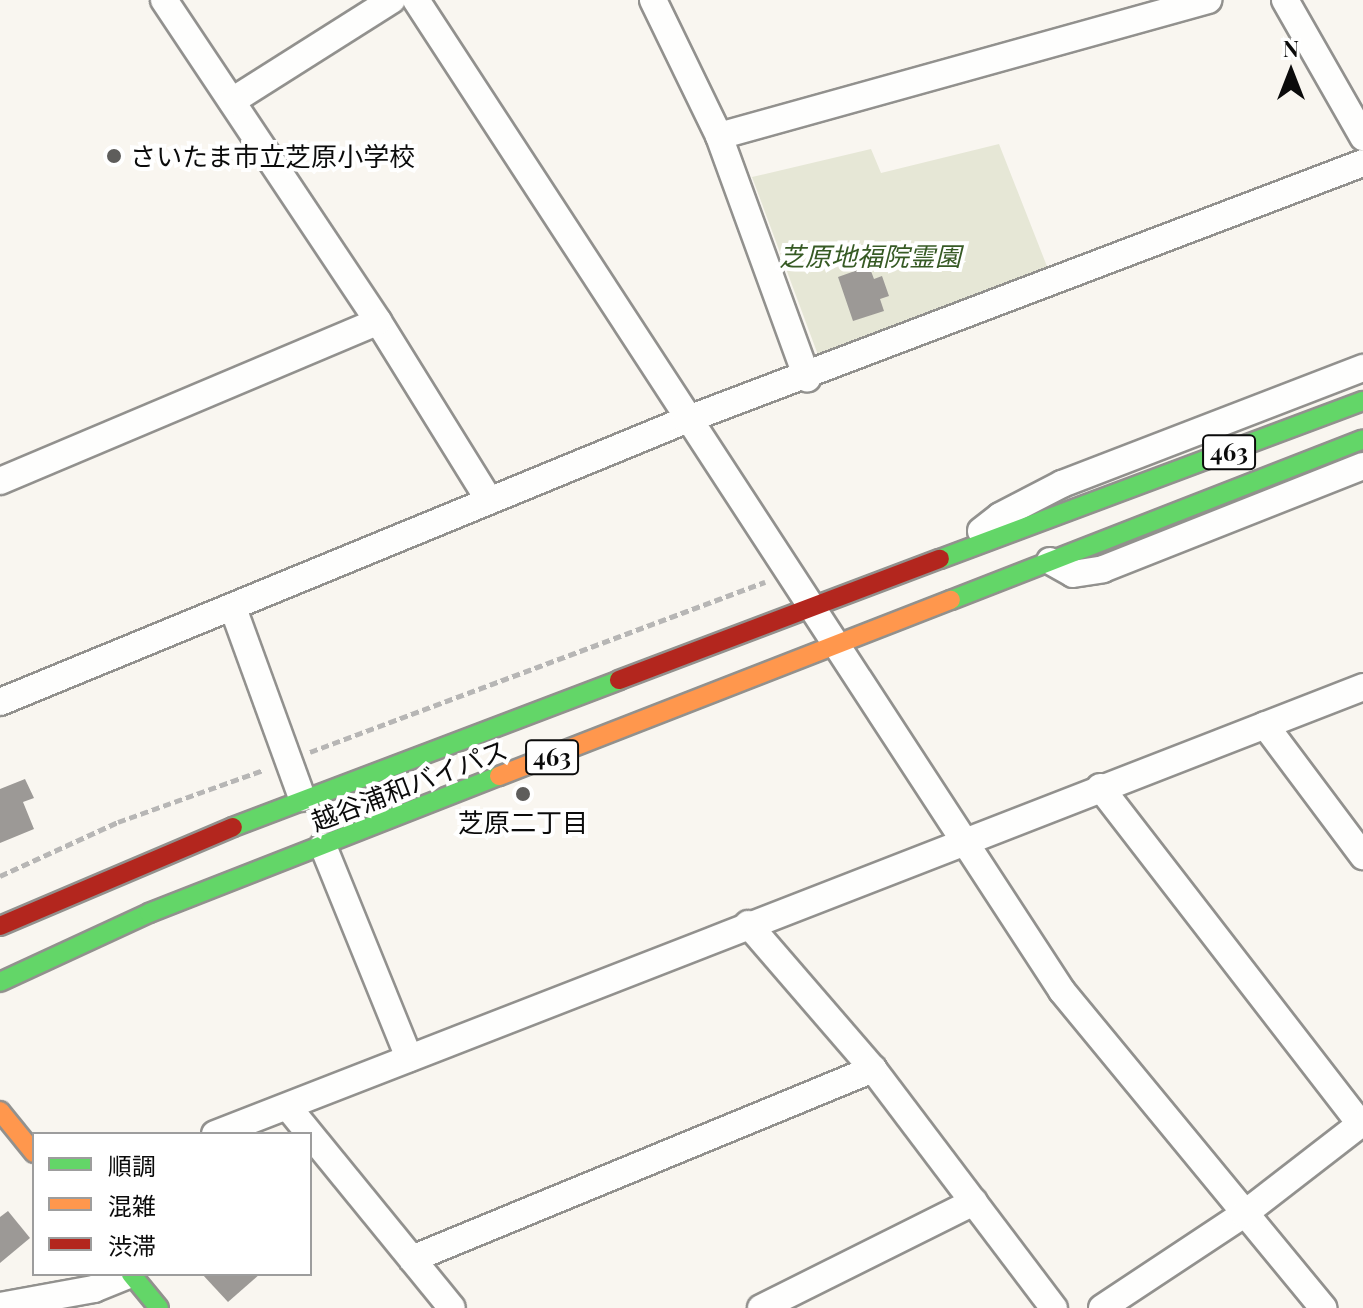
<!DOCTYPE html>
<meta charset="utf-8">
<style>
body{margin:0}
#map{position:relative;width:1363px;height:1308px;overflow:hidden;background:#f9f6f0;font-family:"Playfair Display","Noto Sans JP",serif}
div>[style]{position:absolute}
.cemetery>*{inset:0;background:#e6e7d6}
.building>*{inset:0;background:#9c9996}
.path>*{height:5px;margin-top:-2.5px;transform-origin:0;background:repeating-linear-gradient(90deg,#b7b6b5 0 8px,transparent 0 12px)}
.roads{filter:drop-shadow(2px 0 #92918e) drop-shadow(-2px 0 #92918e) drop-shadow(0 2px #92918e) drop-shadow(0 -2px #92918e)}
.street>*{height:26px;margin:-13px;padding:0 13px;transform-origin:13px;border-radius:13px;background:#fefefd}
.fast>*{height:18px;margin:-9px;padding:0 9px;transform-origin:9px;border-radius:9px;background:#63d668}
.slow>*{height:18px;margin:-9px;padding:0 9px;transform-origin:9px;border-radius:9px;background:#ff974d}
.jam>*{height:18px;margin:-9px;padding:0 9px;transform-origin:9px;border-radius:9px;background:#b3261e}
.dots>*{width:22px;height:22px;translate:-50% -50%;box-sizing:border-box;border:4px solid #fff;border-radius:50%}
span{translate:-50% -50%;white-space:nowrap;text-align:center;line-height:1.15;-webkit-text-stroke:8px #fff;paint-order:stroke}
.shield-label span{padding:2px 6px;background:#fff;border:2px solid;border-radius:6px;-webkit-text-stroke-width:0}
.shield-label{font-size:24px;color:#0b0b0b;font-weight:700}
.poi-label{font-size:26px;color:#0b0b0b}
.left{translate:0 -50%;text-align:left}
.park-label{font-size:26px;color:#365a24;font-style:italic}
.street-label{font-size:26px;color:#0b0b0b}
.legend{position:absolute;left:32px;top:1132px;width:280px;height:144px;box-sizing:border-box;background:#fff;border:2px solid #9d9d9d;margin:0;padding:10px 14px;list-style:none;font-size:24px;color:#0b0b0b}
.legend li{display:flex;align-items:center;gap:16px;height:40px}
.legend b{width:40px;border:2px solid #9d9d9d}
.north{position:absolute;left:1251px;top:32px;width:80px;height:80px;-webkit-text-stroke:6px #fff;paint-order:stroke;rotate:0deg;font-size:22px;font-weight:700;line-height:32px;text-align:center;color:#0b0b0b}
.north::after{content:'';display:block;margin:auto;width:28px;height:36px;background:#0b0b0b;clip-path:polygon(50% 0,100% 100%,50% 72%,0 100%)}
</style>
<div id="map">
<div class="cemetery">
<div style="clip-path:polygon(999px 144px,1050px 274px,830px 360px,818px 355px,752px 177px,871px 149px,881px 173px)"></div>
</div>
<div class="building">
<div style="clip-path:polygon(869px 266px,874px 279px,882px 276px,889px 296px,880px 299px,884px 311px,853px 321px,838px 277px)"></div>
<div style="clip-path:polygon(25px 779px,34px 798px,23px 802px,34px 829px,0 843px,0 789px)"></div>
<div style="clip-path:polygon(8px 1211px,30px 1238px,0 1263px,0 1217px)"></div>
<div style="clip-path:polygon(202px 1274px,260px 1274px,228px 1302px)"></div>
</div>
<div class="path">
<div style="left:310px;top:752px;width:486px;rotate:-20.5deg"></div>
<div style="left:0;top:876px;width:130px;rotate:-24.6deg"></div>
<div style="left:118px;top:822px;width:154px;rotate:-19.7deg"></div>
</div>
<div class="roads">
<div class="street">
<div style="left:164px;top:0;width:386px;rotate:56.3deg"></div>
<div style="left:378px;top:321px;width:211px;rotate:58.2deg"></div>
<div style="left:416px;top:0;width:1183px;rotate:56.9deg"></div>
<div style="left:1062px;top:991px;width:411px;rotate:50.5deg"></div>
<div style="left:653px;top:0;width:151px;rotate:64.1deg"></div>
<div style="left:719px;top:136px;width:258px;rotate:70deg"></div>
<div style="left:1285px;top:0;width:158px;rotate:60.3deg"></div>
<div style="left:232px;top:101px;width:189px;rotate:-32.3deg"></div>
<div style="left:719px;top:136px;width:508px;rotate:-15.54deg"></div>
<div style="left:0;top:481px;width:410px;rotate:-22.9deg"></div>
<div style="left:981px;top:531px;width:24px;rotate:-38deg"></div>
<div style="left:1000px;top:516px;width:70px;rotate:-27.3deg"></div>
<div style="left:1062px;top:484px;width:323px;rotate:-21.1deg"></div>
<div style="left:1050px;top:561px;width:26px;rotate:29deg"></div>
<div style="left:1073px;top:574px;width:30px;rotate:-9deg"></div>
<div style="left:1103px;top:569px;width:280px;rotate:-21.6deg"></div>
<div style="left:233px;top:608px;width:202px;rotate:70deg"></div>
<div style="left:0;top:702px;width:742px;rotate:-22.35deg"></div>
<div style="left:686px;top:420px;width:724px;rotate:-20.79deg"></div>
<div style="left:1265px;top:725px;width:164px;rotate:53.2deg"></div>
<div style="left:1100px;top:787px;width:426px;rotate:52.3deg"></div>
<div style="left:323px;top:846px;width:229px;rotate:67.9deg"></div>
<div style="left:748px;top:924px;width:191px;rotate:49.2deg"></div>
<div style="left:873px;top:1069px;width:300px;rotate:52.9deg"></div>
<div style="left:288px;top:1107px;width:259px;rotate:50.8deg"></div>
<div style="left:215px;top:1134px;width:1232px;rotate:-21.27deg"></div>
<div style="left:412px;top:1259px;width:499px;rotate:-22.4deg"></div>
<div style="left:0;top:1306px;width:96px;rotate:-10.3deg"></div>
<div style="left:94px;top:1289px;width:40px;rotate:-22deg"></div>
<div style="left:761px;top:1308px;width:238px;rotate:-26.5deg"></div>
<div style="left:1102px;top:1308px;width:170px;rotate:-33.5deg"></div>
<div style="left:1244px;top:1214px;width:150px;rotate:-37.7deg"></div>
</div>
<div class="fast">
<div style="left:940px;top:559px;width:452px;rotate:-20.5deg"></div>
<div style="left:951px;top:600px;width:442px;rotate:-21.3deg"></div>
<div style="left:233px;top:827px;width:413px;rotate:-20.8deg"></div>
<div style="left:0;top:982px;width:164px;rotate:-24.8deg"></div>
<div style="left:149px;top:913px;width:376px;rotate:-21.4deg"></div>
<div style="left:131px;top:1274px;width:44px;rotate:50.5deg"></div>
</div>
<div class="slow">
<div style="left:499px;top:776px;width:485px;rotate:-21.3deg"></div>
<div style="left:0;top:1111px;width:54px;rotate:51deg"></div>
</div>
<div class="jam">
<div style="left:619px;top:680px;width:343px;rotate:-20.7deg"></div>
<div style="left:0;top:926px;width:253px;rotate:-23deg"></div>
</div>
</div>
<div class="dots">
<div style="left:114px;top:156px;background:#5e5d5b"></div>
<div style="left:523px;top:794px;background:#5e5d5b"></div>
</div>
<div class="shield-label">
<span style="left:1229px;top:452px">463</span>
<span style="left:552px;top:757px">463</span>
</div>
<div class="poi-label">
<span class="left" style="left:130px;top:156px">さいたま市立芝原小学校</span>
<span style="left:523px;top:822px">芝原二丁目</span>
</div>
<div class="park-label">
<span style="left:870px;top:256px">芝原地福院霊園</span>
</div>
<div class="street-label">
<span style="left:409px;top:785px;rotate:-21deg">越谷浦和バイパス</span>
</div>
<ul class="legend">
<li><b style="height:10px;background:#63d668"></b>順調</li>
<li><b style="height:10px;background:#ff974d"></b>混雑</li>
<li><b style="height:10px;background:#b3261e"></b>渋滞</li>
</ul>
<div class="north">N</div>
</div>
